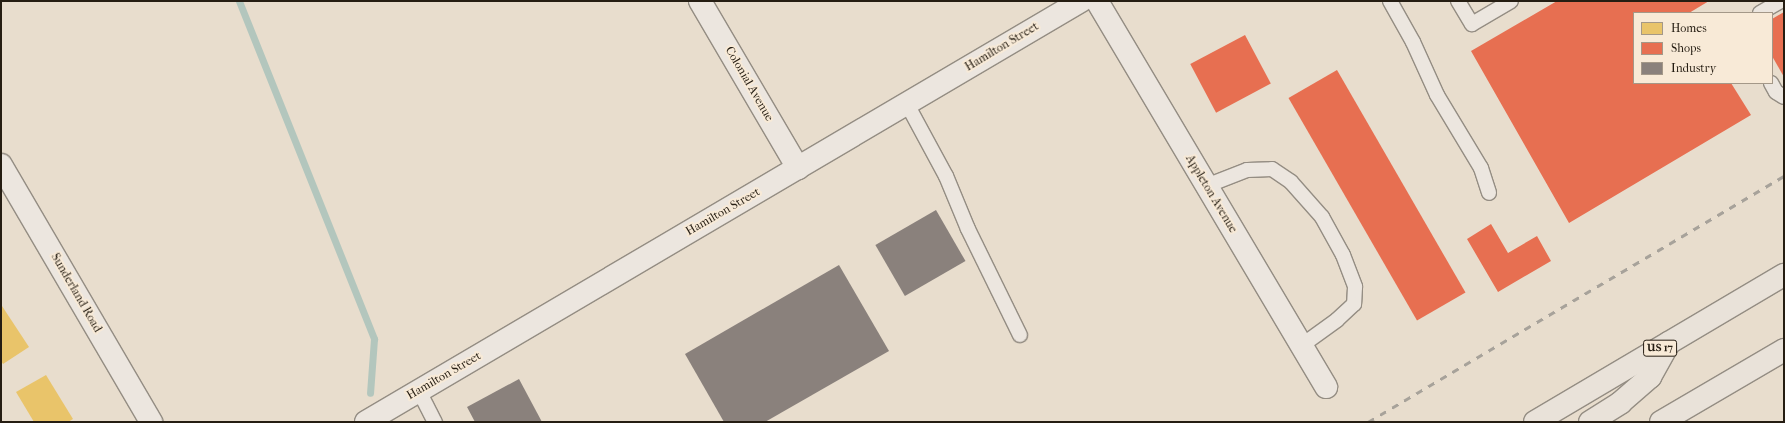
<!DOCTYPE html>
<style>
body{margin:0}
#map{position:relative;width:1785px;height:423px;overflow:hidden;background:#e8ddcd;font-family:"IM FELL French Canon",serif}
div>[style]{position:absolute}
.homes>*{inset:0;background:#e9c46a}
.shops>*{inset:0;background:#e76f51;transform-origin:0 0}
.industry>*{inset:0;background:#8a817c;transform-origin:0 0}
.stream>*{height:7px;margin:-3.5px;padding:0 3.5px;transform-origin:3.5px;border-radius:3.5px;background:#b3c6bd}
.roads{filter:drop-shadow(1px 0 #948d83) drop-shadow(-1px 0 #948d83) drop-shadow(0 1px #948d83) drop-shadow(0 -1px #948d83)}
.service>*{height:14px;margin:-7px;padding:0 7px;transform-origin:7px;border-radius:7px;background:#ece6df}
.minor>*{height:22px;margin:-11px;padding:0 11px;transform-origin:11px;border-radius:11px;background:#ece6df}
.trunk>*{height:22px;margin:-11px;padding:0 11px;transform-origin:11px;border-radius:11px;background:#e9e2d9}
.rail>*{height:3px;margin-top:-1.5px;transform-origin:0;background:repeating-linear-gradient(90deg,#a7a29a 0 7px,transparent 0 14px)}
span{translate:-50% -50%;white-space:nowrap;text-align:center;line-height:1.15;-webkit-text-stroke:4px #f8ead7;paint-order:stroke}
.shield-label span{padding:1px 3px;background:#f8ead7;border:1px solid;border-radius:3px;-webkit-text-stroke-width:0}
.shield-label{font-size:11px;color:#251d12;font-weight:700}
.street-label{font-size:12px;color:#251d12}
.frame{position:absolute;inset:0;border:2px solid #251d12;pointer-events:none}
.legend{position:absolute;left:1633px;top:12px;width:140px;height:72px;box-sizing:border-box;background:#f8ead7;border:1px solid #a49888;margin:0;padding:5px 7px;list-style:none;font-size:12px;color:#251d12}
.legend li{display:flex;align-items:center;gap:8px;height:20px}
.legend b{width:20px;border:1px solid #a49888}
</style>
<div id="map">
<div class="homes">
<div style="clip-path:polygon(2px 306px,29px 347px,3px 364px,1px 361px)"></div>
<div style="clip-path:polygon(46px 375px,73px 419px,68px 422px,34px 422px,16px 392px)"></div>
</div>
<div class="shops">
<div style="clip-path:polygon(1557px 1px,1709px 1px,1689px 13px,1634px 13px,1634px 83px,1731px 83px,1751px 115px,1569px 223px,1471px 51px)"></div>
<div style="clip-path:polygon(1784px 12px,1784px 77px,1772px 56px,1772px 19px)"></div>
<div style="left:1245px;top:35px;width:55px;height:62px;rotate:62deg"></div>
<div style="left:1337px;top:70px;width:257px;height:56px;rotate:60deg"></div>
<div style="clip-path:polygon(1491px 224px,1508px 253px,1537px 236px,1551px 261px,1498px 292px,1467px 239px)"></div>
</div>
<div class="industry">
<div style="left:936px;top:210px;width:59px;height:70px;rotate:60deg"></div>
<div style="clip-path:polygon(839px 265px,889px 351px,765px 422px,724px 422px,685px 354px)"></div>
<div style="clip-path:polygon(519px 379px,542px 422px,475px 422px,467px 407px)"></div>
</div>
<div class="stream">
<div style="left:239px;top:1px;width:364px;rotate:68.2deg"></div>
<div style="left:374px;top:339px;width:54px;rotate:94.2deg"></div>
</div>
<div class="roads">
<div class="service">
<div style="left:1390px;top:1px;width:47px;rotate:60.7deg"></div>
<div style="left:1413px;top:42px;width:58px;rotate:65.6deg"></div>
<div style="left:1437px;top:95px;width:85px;rotate:58.9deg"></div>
<div style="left:1481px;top:168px;width:26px;rotate:72deg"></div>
<div style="left:1458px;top:1px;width:27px;rotate:59deg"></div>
<div style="left:1472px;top:24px;width:45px;rotate:-30.5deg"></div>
<div style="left:1760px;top:13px;width:24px;rotate:-30deg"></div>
<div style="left:1771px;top:83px;width:10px;rotate:61deg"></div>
<div style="left:1776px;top:92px;width:9px;rotate:32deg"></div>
<div style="left:907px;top:104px;width:82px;rotate:61.6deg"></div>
<div style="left:946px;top:176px;width:57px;rotate:67.5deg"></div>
<div style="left:968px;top:229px;width:118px;rotate:63.9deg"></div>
<div style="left:1206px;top:186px;width:44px;rotate:-21.3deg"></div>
<div style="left:1247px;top:170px;width:25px;rotate:-2deg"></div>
<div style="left:1272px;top:169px;width:23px;rotate:34deg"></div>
<div style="left:1291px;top:182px;width:47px;rotate:48.5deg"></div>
<div style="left:1322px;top:217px;width:43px;rotate:61.1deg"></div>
<div style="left:1343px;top:255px;width:34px;rotate:69deg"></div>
<div style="left:1355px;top:287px;width:17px;rotate:93deg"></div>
<div style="left:1354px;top:304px;width:23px;rotate:137deg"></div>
<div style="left:1337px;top:320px;width:44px;rotate:144.2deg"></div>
<div style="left:419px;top:391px;width:35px;rotate:63deg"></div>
</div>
<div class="minor">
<div style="left:700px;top:1px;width:194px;rotate:59.6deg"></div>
<div style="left:1097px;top:1px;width:449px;rotate:59.3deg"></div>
<div style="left:1px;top:165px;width:298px;rotate:59.7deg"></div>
<div style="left:366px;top:422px;width:830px;rotate:-30.49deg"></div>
</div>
<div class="trunk">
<div style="left:1535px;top:422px;width:289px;rotate:-30.6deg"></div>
<div style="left:1590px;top:422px;width:36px;rotate:-32deg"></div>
<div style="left:1620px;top:403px;width:40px;rotate:-41deg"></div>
<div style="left:1650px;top:377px;width:39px;rotate:-61deg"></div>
<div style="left:1661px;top:422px;width:143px;rotate:-30.3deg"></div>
</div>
</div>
<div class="rail">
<div style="left:1368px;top:422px;width:483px;rotate:-30.6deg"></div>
</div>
<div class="shield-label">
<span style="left:1660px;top:348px">US 17</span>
</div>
<div class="street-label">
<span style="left:1002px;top:47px;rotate:-31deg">Hamilton Street</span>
<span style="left:749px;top:84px;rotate:60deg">Colonial Avenue</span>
<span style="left:1211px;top:194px;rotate:59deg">Appleton Avenue</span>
<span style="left:723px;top:212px;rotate:-30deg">Hamilton Street</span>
<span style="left:76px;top:293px;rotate:60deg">Sunderland Road</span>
<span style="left:444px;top:376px;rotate:-30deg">Hamilton Street</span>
</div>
<div class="frame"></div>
<ul class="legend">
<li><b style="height:11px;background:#e9c46a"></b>Homes</li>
<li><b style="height:11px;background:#e76f51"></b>Shops</li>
<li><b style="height:11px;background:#8a817c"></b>Industry</li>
</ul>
</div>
